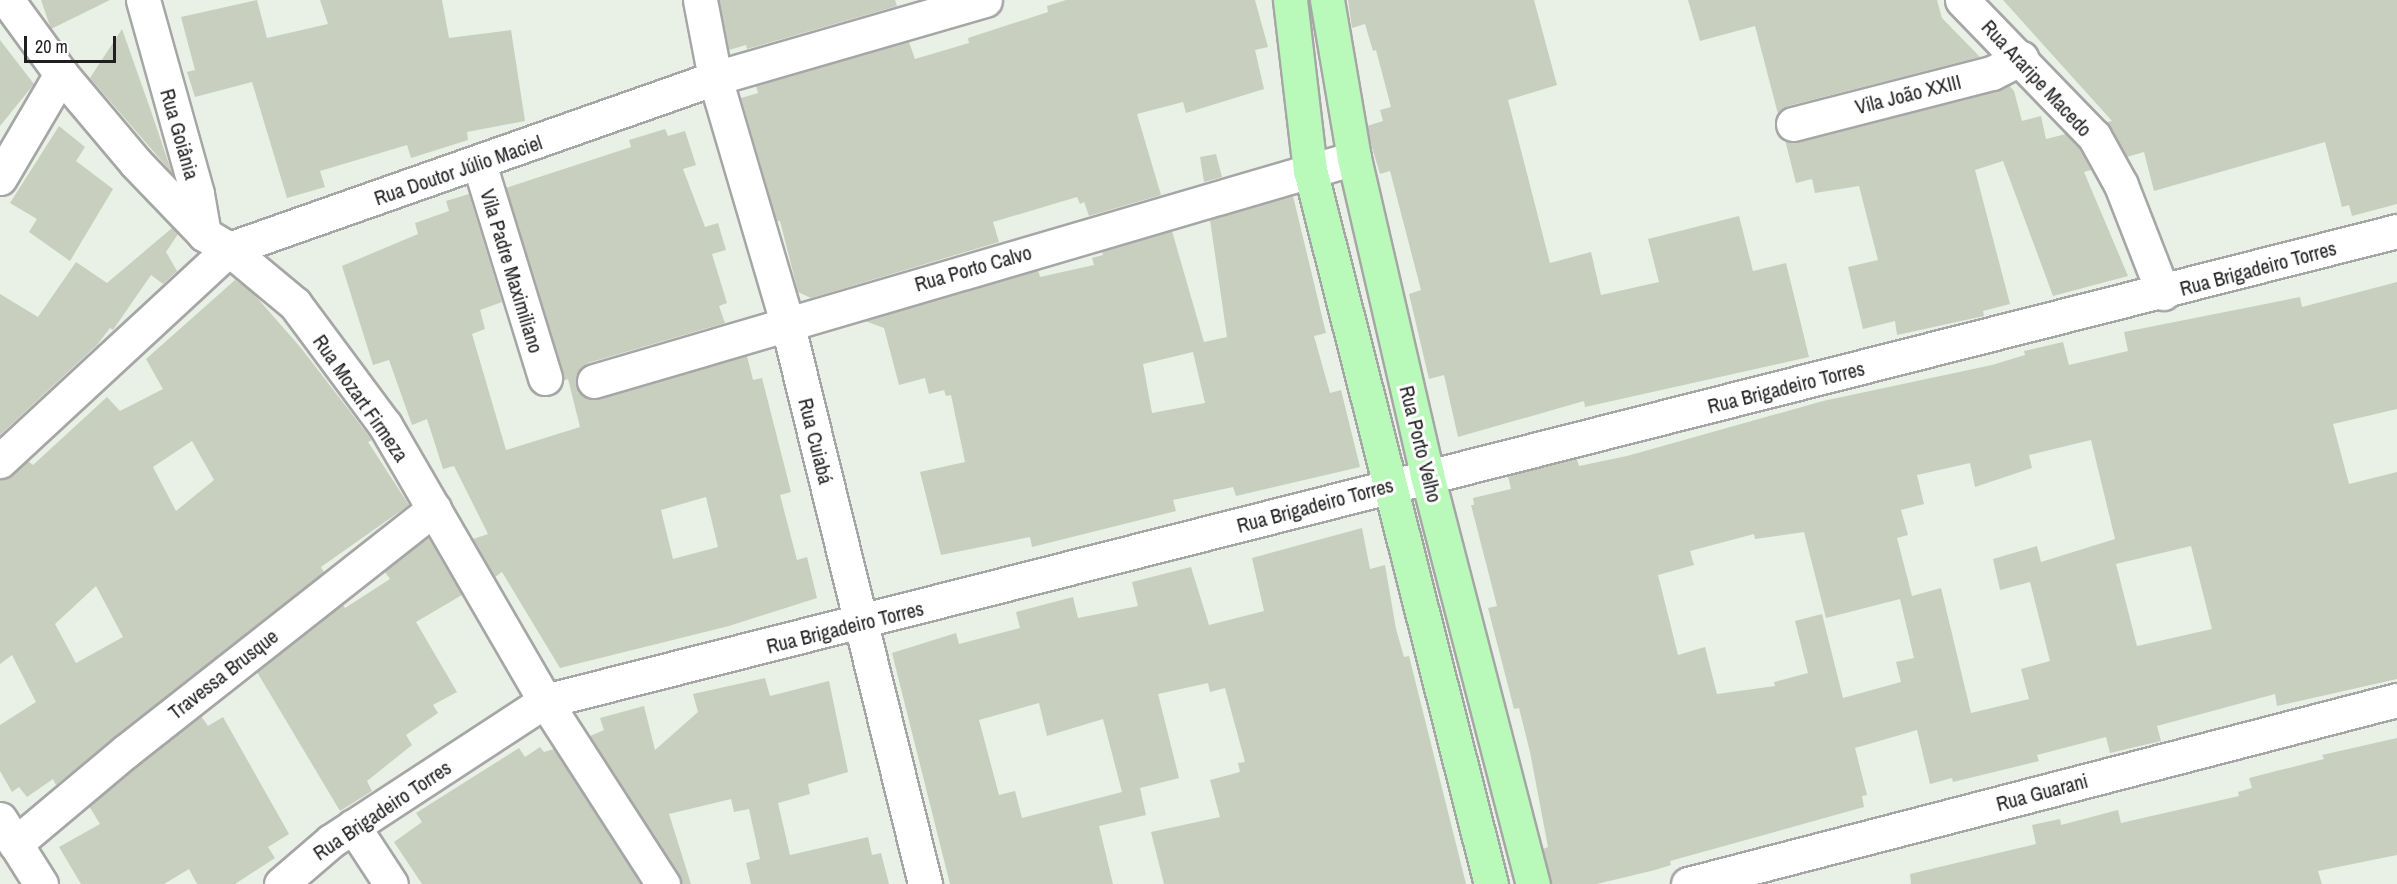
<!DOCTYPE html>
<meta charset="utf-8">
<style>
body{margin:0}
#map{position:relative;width:2397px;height:884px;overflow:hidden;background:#e9f0e5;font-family:"Archivo Narrow",sans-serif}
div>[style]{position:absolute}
.building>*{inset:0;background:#c9cfbe}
.roads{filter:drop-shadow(2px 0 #a6a6a6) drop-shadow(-2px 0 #a6a6a6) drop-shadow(0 2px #a6a6a6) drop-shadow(0 -2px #a6a6a6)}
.minor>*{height:33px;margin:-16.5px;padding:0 16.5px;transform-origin:16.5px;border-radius:16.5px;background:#fff}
.secondary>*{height:33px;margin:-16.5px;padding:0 16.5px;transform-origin:16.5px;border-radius:16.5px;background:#b9faba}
span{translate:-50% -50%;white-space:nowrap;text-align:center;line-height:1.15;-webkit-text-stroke:6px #fff;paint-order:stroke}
.street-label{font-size:20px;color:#1f1f1f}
.scale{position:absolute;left:24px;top:36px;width:92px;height:27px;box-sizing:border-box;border:3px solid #1f1f1f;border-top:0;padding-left:8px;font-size:18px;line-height:21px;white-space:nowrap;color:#1f1f1f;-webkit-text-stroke:4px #fff;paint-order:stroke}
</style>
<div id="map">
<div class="building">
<div style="clip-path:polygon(41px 0,110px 0,51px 29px)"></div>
<div style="clip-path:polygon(257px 0,267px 38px,328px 24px,320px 0,442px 0,449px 38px,511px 30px,525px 121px,467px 132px,468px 140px,411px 158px,407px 145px,320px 171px,325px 187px,287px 198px,252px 82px,195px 97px,187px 72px,195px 70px,181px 17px)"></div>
<div style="clip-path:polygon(719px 0,895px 0,897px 6px,747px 49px,746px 45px,729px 50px)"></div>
<div style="clip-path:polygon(1066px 0,1255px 0,1268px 47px,1255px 50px,1264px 89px,1186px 113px,1183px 102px,1137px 114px,1161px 195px,1089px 216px,1084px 202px,1080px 204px,1077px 197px,993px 222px,999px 242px,811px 298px,798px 292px,780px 221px,777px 221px,741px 98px,758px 93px,756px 86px,909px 42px,915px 59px,969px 43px,968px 38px,1048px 12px,1047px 6px)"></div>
<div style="clip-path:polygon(1348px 0,1534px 0,1557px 85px,1508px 100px,1550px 263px,1591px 252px,1601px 295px,1659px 282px,1648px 239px,1739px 216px,1753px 271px,1786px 263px,1809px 357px,1585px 407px,1584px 401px,1458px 437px,1444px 375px,1429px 379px,1409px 294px,1421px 290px,1390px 171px,1380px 174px,1372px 147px,1367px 126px,1383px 121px,1380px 110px,1391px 107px,1376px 50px,1373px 51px,1365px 24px,1352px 28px)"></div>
<div style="clip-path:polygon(1688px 0,1937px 0,1942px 18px,1980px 57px,1788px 106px,1778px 114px,1755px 26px,1700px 41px)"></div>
<div style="clip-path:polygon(2003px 0,2397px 0,2397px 204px,2352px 216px,2349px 205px,2342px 207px,2325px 142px,2154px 191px,2144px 152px,2127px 157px,2107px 122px,2112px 121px)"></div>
<div style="clip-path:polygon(122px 29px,152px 114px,172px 173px,90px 78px)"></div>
<div style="clip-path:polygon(0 40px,34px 84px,0 126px)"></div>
<div style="clip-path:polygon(2009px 85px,2014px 91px,2022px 121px,2041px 116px,2046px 139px,2066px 134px,2079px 147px,2091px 170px,2084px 172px,2128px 276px,2053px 296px,2003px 161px,1975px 170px,2010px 304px,1983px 311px,1984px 316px,1897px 335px,1895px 321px,1863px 329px,1848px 267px,1878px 260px,1859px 186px,1815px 193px,1812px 179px,1796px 183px,1785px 140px,1798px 142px)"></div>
<div style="clip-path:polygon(59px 126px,85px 147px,76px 161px,113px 189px,70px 261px,29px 232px,37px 219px,10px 203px)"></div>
<div style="clip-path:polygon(evenodd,665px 129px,668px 136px,685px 131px,696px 165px,683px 169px,705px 227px,718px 223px,726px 250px,712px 254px,727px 303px,719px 306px,725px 323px,588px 363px,576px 376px,576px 387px,589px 399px,599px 399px,747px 356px,753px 380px,762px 378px,791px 492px,780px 495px,797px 560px,807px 557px,817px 598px,729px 626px,560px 668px,502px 572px,495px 577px,473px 539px,488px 534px,454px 466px,443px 469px,427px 419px,412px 425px,389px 360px,373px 365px,342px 266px,418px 234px,415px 223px,449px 211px,446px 201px,469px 194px,502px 302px,480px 310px,485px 329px,472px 334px,506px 450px,580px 427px,568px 379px,563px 381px,506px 188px,631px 147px,629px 140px,665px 129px,706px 497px,718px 547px,673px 559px,661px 510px,706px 497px)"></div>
<div style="clip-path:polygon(1216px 154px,1222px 177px,1204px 182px,1200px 157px)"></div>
<div style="clip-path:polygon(evenodd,1293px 196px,1326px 333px,1314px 336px,1330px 393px,1341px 390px,1360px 467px,1236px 496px,1233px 487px,1173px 500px,1176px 511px,1032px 547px,1030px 537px,941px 555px,920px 472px,965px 462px,951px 395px,946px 396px,944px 390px,929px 394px,925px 378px,899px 385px,884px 328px,865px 321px,1038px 270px,1040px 277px,1094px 265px,1092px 258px,1103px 255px,1102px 251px,1172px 231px,1204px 342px,1227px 337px,1210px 220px,1293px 196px,1193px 352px,1205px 403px,1152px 413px,1143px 364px,1193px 352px)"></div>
<div style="clip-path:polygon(172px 228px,178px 234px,166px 252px,177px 271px,163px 284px,151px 275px,113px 330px,110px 328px,97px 345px,0 435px,0 294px,38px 317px,76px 262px,107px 283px)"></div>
<div style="clip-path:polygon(evenodd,235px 280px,252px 292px,301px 348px,372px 440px,368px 442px,409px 505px,321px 567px,324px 572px,56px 785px,53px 779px,27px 797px,19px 787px,12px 792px,0 771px,0 725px,36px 702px,12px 655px,0 664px,0 479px,12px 475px,28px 461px,33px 465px,107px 397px,120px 411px,163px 389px,146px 359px,235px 280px,192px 441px,214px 480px,176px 511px,153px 467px,192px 441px,235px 280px,96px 586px,123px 637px,76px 663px,55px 624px,96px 586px)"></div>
<div style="clip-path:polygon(evenodd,2397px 282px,2397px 409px,2333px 424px,2349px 484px,2397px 472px,2397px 679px,2277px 706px,2275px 694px,2157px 726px,2161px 741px,2110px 753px,2106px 737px,2037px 755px,2039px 761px,1953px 782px,1952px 778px,1930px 784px,1917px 730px,1855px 748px,1867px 795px,1862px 796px,1864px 807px,1670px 861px,1671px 865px,1655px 870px,1597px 884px,1551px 884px,1543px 849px,1548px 847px,1530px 752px,1519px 708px,1514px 709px,1488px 608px,1497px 606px,1471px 505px,1474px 505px,1473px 498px,1511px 489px,1508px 476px,1577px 459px,1579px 466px,1627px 456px,1823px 401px,1992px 365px,2025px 355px,2024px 351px,2063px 342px,2069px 365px,2128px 351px,2124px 332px,2300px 297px,2302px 307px,2397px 282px,2091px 440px,2115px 539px,2041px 562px,2037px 546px,1993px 559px,2000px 590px,2030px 582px,2050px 661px,2021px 669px,2029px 699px,1971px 713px,1941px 588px,1912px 596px,1897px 538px,1908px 535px,1901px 510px,1924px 504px,1917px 475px,1970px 463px,1975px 487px,2032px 468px,2029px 455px,2091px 440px,2397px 282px,1804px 532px,1826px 618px,1900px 599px,1914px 658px,1896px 662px,1901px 682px,1843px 698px,1822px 614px,1795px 621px,1808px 673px,1774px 682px,1775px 686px,1717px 694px,1705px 647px,1678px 655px,1658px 575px,1694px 565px,1690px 551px,1754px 534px,1755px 539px,1804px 532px,2397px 282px,2191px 546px,2212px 629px,2137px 646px,2116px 564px,2191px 546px)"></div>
<div style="clip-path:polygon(evenodd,1362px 528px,1370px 569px,1385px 565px,1396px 629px,1404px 657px,1409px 656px,1466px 884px,1164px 884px,1151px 832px,1220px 817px,1210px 780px,1240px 772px,1238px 763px,1245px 762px,1225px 688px,1210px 692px,1208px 683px,1158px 694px,1179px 778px,1140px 788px,1146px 815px,1099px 826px,1113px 884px,950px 884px,892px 653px,956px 633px,959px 644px,1020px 628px,1016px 612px,1073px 597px,1078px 618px,1138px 606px,1132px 582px,1191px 567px,1209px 625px,1264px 611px,1252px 558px,1362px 528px,1039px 703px,1047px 736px,1103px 719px,1122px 792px,1022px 818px,1015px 791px,999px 795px,979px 720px,1039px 703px)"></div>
<div style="clip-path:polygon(428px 537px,462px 595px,416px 622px,457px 692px,433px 705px,438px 713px,406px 735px,412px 745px,367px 781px,372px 791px,340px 811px,257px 672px,343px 605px,345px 608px,390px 579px,385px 572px)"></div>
<div style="clip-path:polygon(765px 678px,770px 696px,829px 681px,848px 772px,808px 784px,810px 794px,778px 803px,790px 855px,868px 837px,872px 855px,881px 853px,889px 884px,751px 884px,746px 863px,760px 859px,749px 809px,734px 812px,731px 799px,669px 814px,691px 884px,682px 884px,590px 736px,604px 730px,600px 718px,644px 706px,655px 750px,698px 712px,693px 694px)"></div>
<div style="clip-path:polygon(201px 716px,208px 726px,223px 717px,289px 834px,268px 847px,275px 858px,235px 884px,197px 884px,189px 869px,164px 884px,81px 884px,59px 847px,100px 824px,89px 806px)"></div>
<div style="clip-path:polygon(2397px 738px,2397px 855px,2318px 871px,2322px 884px,1911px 884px,1910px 874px,2036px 844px,2032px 825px,2060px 819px,2061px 825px,2118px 810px,2121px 823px,2239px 796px,2238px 792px,2252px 788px,2249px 778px,2324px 759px,2322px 755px)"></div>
<div style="clip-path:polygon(540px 747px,544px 752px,554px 749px,641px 884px,422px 884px,394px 842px,422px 822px,416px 813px,519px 748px,525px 757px)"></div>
</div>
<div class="roads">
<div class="minor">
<div style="left:7px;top:0;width:92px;rotate:53.9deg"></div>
<div style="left:61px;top:74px;width:115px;rotate:49.9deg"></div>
<div style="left:135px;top:162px;width:100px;rotate:46.2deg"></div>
<div style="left:204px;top:234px;width:29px;rotate:31deg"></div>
<div style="left:229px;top:249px;width:86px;rotate:39.8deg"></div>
<div style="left:295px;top:304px;width:151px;rotate:53.4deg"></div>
<div style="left:385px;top:425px;width:319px;rotate:59.9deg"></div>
<div style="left:545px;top:701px;width:218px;rotate:57.2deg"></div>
<div style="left:143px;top:0;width:201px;rotate:74.4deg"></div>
<div style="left:197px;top:194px;width:41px;rotate:80.1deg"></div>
<div style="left:700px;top:0;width:79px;rotate:79.1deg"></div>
<div style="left:715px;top:78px;width:254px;rotate:73.6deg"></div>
<div style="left:787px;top:322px;width:579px;rotate:76.2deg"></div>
<div style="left:1962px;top:0;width:190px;rotate:45.9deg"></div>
<div style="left:2094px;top:136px;width:56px;rotate:61.1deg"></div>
<div style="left:2121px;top:185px;width:116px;rotate:68.7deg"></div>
<div style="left:1793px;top:124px;width:205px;rotate:-14.4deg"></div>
<div style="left:1992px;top:73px;width:33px;rotate:-27deg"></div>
<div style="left:479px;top:163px;width:225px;rotate:72.9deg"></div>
<div style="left:0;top:178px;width:121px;rotate:-59.6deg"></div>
<div style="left:594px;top:381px;width:792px;rotate:-16.35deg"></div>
<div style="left:0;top:461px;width:312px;rotate:-42.8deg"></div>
<div style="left:229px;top:249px;width:515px;rotate:-19.38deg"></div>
<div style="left:715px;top:78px;width:281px;rotate:-16.1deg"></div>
<div style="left:0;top:819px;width:77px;rotate:57.8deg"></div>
<div style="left:353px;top:826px;width:69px;rotate:56.8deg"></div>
<div style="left:15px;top:844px;width:145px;rotate:-40deg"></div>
<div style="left:126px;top:751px;width:392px;rotate:-38.2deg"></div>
<div style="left:281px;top:884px;width:66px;rotate:-40.7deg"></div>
<div style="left:331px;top:841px;width:256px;rotate:-33.2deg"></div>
<div style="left:545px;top:701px;width:1911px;rotate:-14.24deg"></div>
<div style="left:1688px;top:884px;width:732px;rotate:-14.55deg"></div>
</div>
<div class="secondary">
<div style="left:1290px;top:0;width:171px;rotate:83.3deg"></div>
<div style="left:1310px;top:170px;width:737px;rotate:75.78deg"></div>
<div style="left:1327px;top:0;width:160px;rotate:80.3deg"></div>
<div style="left:1354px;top:158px;width:325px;rotate:77deg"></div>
<div style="left:1427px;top:475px;width:423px;rotate:75.5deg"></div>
</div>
</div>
<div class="street-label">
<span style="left:2037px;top:78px;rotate:47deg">Rua Araripe Macedo</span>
<span style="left:1908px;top:94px;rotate:-14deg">Vila João XXIII</span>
<span style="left:180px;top:134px;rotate:74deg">Rua Goiânia</span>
<span style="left:458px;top:170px;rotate:-19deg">Rua Doutor Júlio Maciel</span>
<span style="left:973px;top:268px;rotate:-16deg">Rua Porto Calvo</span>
<span style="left:2258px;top:268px;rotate:-15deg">Rua Brigadeiro Torres</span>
<span style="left:512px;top:271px;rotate:73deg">Vila Padre Maximiliano</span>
<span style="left:1786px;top:387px;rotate:-14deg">Rua Brigadeiro Torres</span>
<span style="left:361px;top:398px;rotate:55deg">Rua Mozart Firmeza</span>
<span style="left:816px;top:441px;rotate:76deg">Rua Cuiabá</span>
<span style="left:1421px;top:444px;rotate:76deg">Rua Porto Velho</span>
<span style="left:1315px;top:505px;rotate:-15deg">Rua Brigadeiro Torres</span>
<span style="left:845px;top:627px;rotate:-14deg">Rua Brigadeiro Torres</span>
<span style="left:223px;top:674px;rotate:-38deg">Travessa Brusque</span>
<span style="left:2042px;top:792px;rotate:-15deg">Rua Guarani</span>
<span style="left:382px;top:810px;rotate:-34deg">Rua Brigadeiro Torres</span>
</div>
<div class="scale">20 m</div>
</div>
